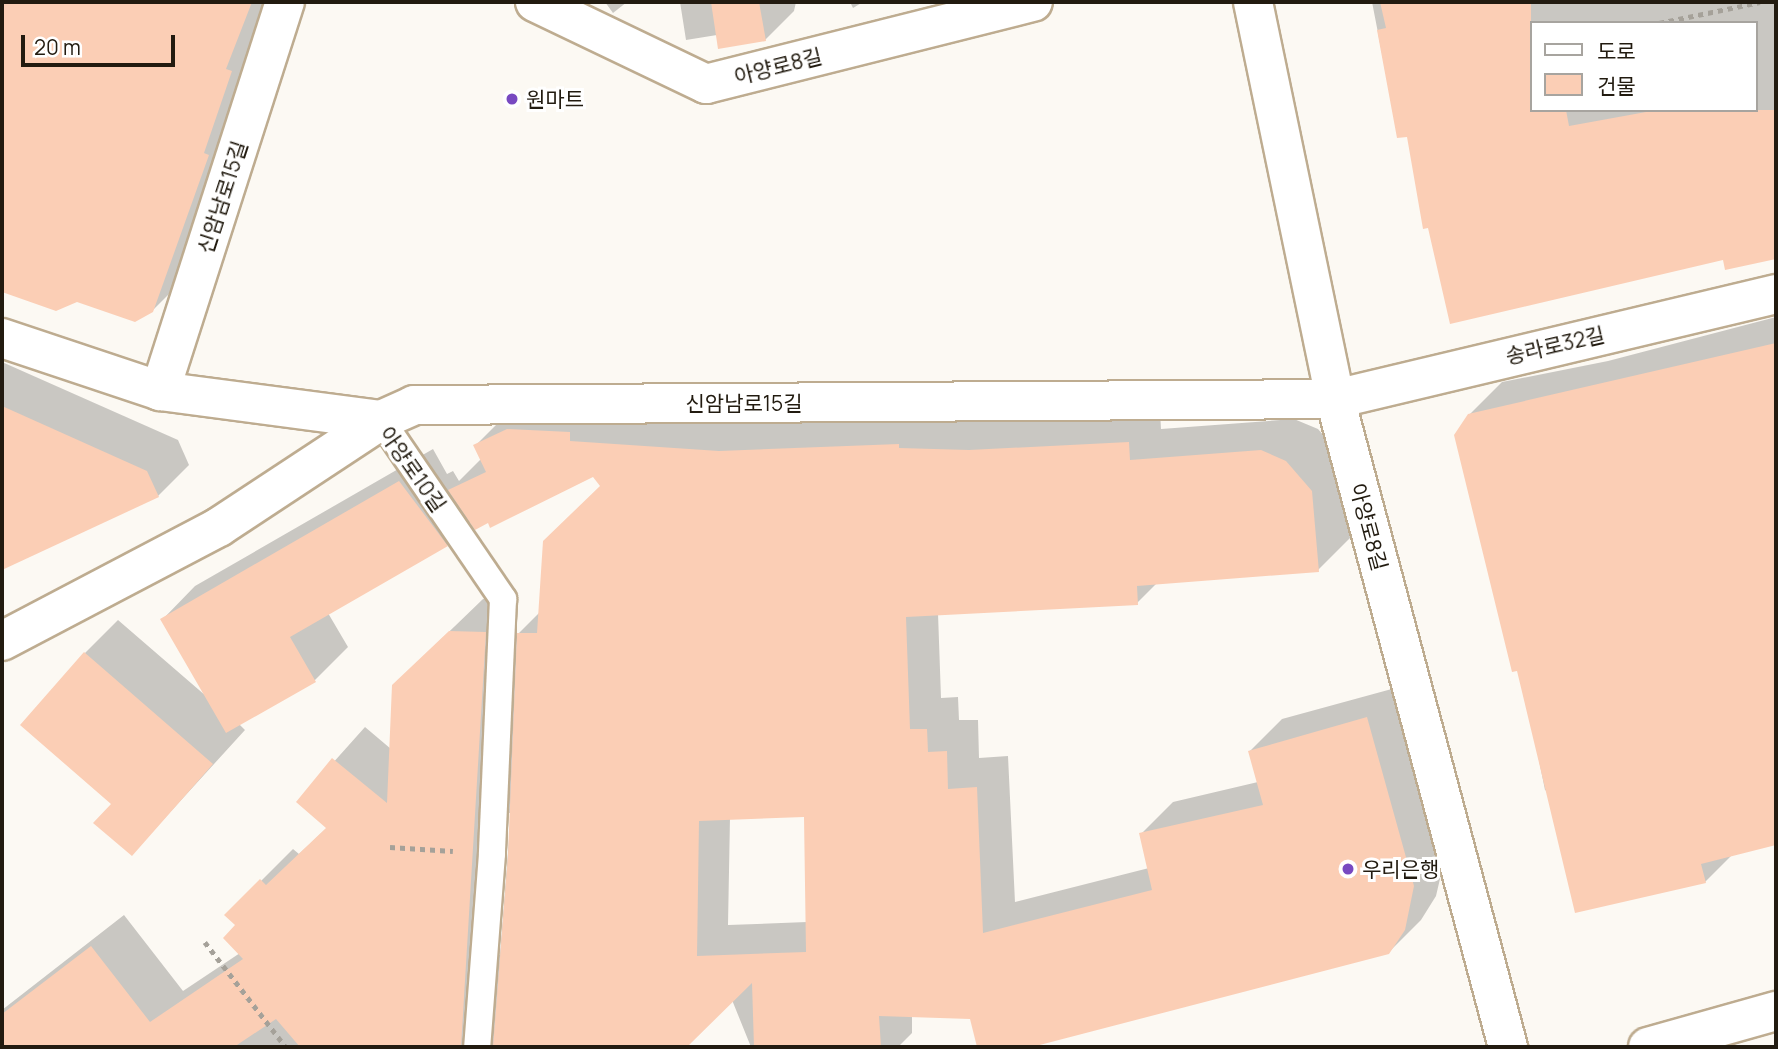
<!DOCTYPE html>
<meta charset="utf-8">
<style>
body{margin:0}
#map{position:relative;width:1778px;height:1049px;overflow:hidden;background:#fcf9f3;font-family:Manrope,"Noto Sans KR",sans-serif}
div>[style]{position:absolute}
.shadow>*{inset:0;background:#0003}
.building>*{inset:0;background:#fbceb5}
.path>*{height:4.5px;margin-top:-2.25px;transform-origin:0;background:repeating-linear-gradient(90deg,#a5a199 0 5px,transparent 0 10px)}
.roads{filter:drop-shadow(2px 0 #beac90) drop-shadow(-2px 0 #beac90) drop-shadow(0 2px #beac90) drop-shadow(0 -2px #beac90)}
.lane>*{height:26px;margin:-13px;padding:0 13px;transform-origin:13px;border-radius:13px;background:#fff}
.street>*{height:38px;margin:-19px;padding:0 19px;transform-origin:19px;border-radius:19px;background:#fff}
.secondary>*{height:38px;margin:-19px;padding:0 19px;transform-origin:19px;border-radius:19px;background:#fff}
.dots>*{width:19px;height:19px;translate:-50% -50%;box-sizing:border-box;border:4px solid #fff;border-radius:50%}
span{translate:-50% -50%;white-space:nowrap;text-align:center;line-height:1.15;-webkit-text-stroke:6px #fff;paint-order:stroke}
.street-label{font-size:21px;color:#221b10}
.poi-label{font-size:21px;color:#221b10}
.left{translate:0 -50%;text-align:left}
.frame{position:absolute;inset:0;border:4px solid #221b10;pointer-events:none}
.legend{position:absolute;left:1530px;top:21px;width:228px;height:91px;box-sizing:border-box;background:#fff;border:2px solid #a7a49f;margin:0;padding:9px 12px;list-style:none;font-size:21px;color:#221b10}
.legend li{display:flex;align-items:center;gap:14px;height:35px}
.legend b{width:35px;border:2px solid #a7a49f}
.scale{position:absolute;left:21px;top:35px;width:154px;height:32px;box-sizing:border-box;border:4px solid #221b10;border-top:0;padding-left:9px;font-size:21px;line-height:24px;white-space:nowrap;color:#221b10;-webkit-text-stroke:5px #fff;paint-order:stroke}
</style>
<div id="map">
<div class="shadow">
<div style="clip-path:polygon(2px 2px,265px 2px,176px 287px,152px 311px,77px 300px,56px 309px,2px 290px)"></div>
<div style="clip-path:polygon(605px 2px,627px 2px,613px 13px)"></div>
<div style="clip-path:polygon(680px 2px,796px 2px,794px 11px,765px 40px,717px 35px,686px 40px)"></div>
<div style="clip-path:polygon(850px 2px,863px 2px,853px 8px)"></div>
<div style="clip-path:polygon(evenodd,1372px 2px,1776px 2px,1776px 257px,1727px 268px,1724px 258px,1408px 135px,1398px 136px,1372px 2px,1531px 23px,1755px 23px,1755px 110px,1531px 110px,1531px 23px)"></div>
<div style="clip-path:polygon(1776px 317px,1776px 843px,1732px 855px,1705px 882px,1545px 790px,1469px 415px,1502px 382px,1608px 361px)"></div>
<div style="clip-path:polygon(2px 362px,178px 440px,189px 465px,158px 496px,11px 564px,2px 545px)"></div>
<div style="clip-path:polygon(evenodd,1160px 411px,1161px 429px,1294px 419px,1318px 429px,1344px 459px,1350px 538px,1318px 570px,1157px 583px,1137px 603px,938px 613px,941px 698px,958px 697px,959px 720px,978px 720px,979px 758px,1008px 756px,1015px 902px,1149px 868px,1141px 834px,1173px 802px,1258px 782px,1250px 751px,1282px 719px,1399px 687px,1446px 853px,1436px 896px,1421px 920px,1388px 953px,1024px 1047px,1020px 1038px,979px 1047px,971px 1017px,912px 1015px,912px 1033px,898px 1047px,751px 1047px,732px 1000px,684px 1047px,2px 1047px,2px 1010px,124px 915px,183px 991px,240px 953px,238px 925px,227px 915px,293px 849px,299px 854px,328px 827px,298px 802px,365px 727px,391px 749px,427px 653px,483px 599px,517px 600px,515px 637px,540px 612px,601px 486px,593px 474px,488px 521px,471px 521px,447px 545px,328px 613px,348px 647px,315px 680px,239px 724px,245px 730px,132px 854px,113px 804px,85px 653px,118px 620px,206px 696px,162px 620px,195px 586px,433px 449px,447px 474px,453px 471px,459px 481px,481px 459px,475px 446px,507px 414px,1160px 411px,508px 813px,511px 813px,500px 955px,497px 954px,508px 813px,1160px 411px,805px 816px,807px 922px,728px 925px,730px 818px,805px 816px)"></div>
</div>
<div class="building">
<div style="clip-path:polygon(2px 2px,252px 2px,226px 69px,232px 71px,204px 153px,209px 155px,153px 312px,135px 322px,77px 302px,56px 311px,2px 292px)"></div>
<div style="clip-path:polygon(711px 2px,759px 2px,766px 41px,718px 49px)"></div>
<div style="clip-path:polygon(1380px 2px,1531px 2px,1531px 110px,1566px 110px,1569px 126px,1657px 110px,1776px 110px,1776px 259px,1725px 270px,1723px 260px,1450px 324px,1428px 228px,1423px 229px,1407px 137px,1397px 138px,1377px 30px,1386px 28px)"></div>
<div style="clip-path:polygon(1776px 343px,1776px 845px,1701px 864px,1706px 883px,1575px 913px,1517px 671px,1512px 672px,1454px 435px,1468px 414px)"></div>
<div style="clip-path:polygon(2px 406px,147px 471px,159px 497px,2px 570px)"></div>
<div style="clip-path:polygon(evenodd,507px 429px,570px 432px,570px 441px,719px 451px,899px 444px,899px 448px,969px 450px,1129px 442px,1130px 460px,1261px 450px,1286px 461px,1312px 491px,1319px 572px,1137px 586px,1138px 605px,906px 617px,910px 729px,927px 729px,928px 752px,947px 751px,948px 789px,977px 787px,983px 933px,1152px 890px,1139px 833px,1263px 805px,1248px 751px,1367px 717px,1414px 886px,1405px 930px,1389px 954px,1032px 1047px,977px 1047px,970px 1019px,879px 1016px,881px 1047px,754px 1047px,752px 983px,687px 1047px,493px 1047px,508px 855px,517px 633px,537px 633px,543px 541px,600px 486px,593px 477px,490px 528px,488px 523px,475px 530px,448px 490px,486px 472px,473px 445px,507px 429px,804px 817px,806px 952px,697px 956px,699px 821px,804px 817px)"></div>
<div style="clip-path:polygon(399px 481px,448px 546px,290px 637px,316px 682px,226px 733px,160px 619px)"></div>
<div style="clip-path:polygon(449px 631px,486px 632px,461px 1047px,300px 1047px,276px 1019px,234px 1047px,2px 1047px,2px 1014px,91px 946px,150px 1022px,243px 959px,223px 938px,235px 925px,224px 915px,260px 879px,266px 885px,326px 828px,296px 802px,332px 758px,387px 803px,392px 685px)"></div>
<div style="clip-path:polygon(84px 652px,213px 764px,132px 856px,93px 823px,111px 804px,20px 725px)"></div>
</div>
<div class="path">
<div style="left:1659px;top:23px;width:103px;rotate:-11.7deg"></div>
<div style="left:390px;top:847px;width:63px;rotate:3.6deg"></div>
<div style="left:205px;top:942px;width:133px;rotate:52.4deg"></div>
</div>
<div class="roads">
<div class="lane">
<div style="left:381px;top:420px;width:217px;rotate:55.7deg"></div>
<div style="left:503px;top:599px;width:255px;rotate:92.5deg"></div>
<div style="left:492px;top:854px;width:194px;rotate:94.4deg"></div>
</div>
<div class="street">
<div style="left:535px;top:2px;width:190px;rotate:25.6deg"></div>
<div style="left:706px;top:84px;width:337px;rotate:-14.1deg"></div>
<div style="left:1253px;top:2px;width:405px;rotate:78.3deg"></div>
<div style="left:1335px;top:399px;width:671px;rotate:75.05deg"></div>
<div style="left:2px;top:338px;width:167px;rotate:18.5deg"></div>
<div style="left:160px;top:391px;width:223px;rotate:7.5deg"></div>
<div style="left:381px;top:420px;width:36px;rotate:-24deg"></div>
<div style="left:414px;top:405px;width:921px;rotate:-0.37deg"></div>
<div style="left:1335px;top:399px;width:453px;rotate:-13.4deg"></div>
<div style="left:160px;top:391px;width:409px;rotate:-72.2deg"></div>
<div style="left:2px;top:641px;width:245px;rotate:-27.7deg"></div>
<div style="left:219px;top:527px;width:194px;rotate:-33.4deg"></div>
</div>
<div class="secondary">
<div style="left:1648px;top:1047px;width:133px;rotate:-15.7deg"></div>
</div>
</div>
<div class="dots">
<div style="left:512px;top:99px;background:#7849c1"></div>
<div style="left:1348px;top:869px;background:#7849c1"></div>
</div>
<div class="street-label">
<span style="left:778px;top:66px;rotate:-14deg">아양로8길</span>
<span style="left:222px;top:197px;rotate:-72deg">신암남로15길</span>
<span style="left:1555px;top:345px;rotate:-13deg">송라로32길</span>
<span style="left:744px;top:403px">신암남로15길</span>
<span style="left:413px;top:469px;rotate:55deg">아양로10길</span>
<span style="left:1369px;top:527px;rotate:75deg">아양로8길</span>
</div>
<div class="poi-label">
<span class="left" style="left:526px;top:99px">원마트</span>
<span class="left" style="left:1362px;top:869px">우리은행</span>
</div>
<div class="frame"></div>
<ul class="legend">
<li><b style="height:9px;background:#fff"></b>도로</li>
<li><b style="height:19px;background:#fbceb5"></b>건물</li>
</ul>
<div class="scale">20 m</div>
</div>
